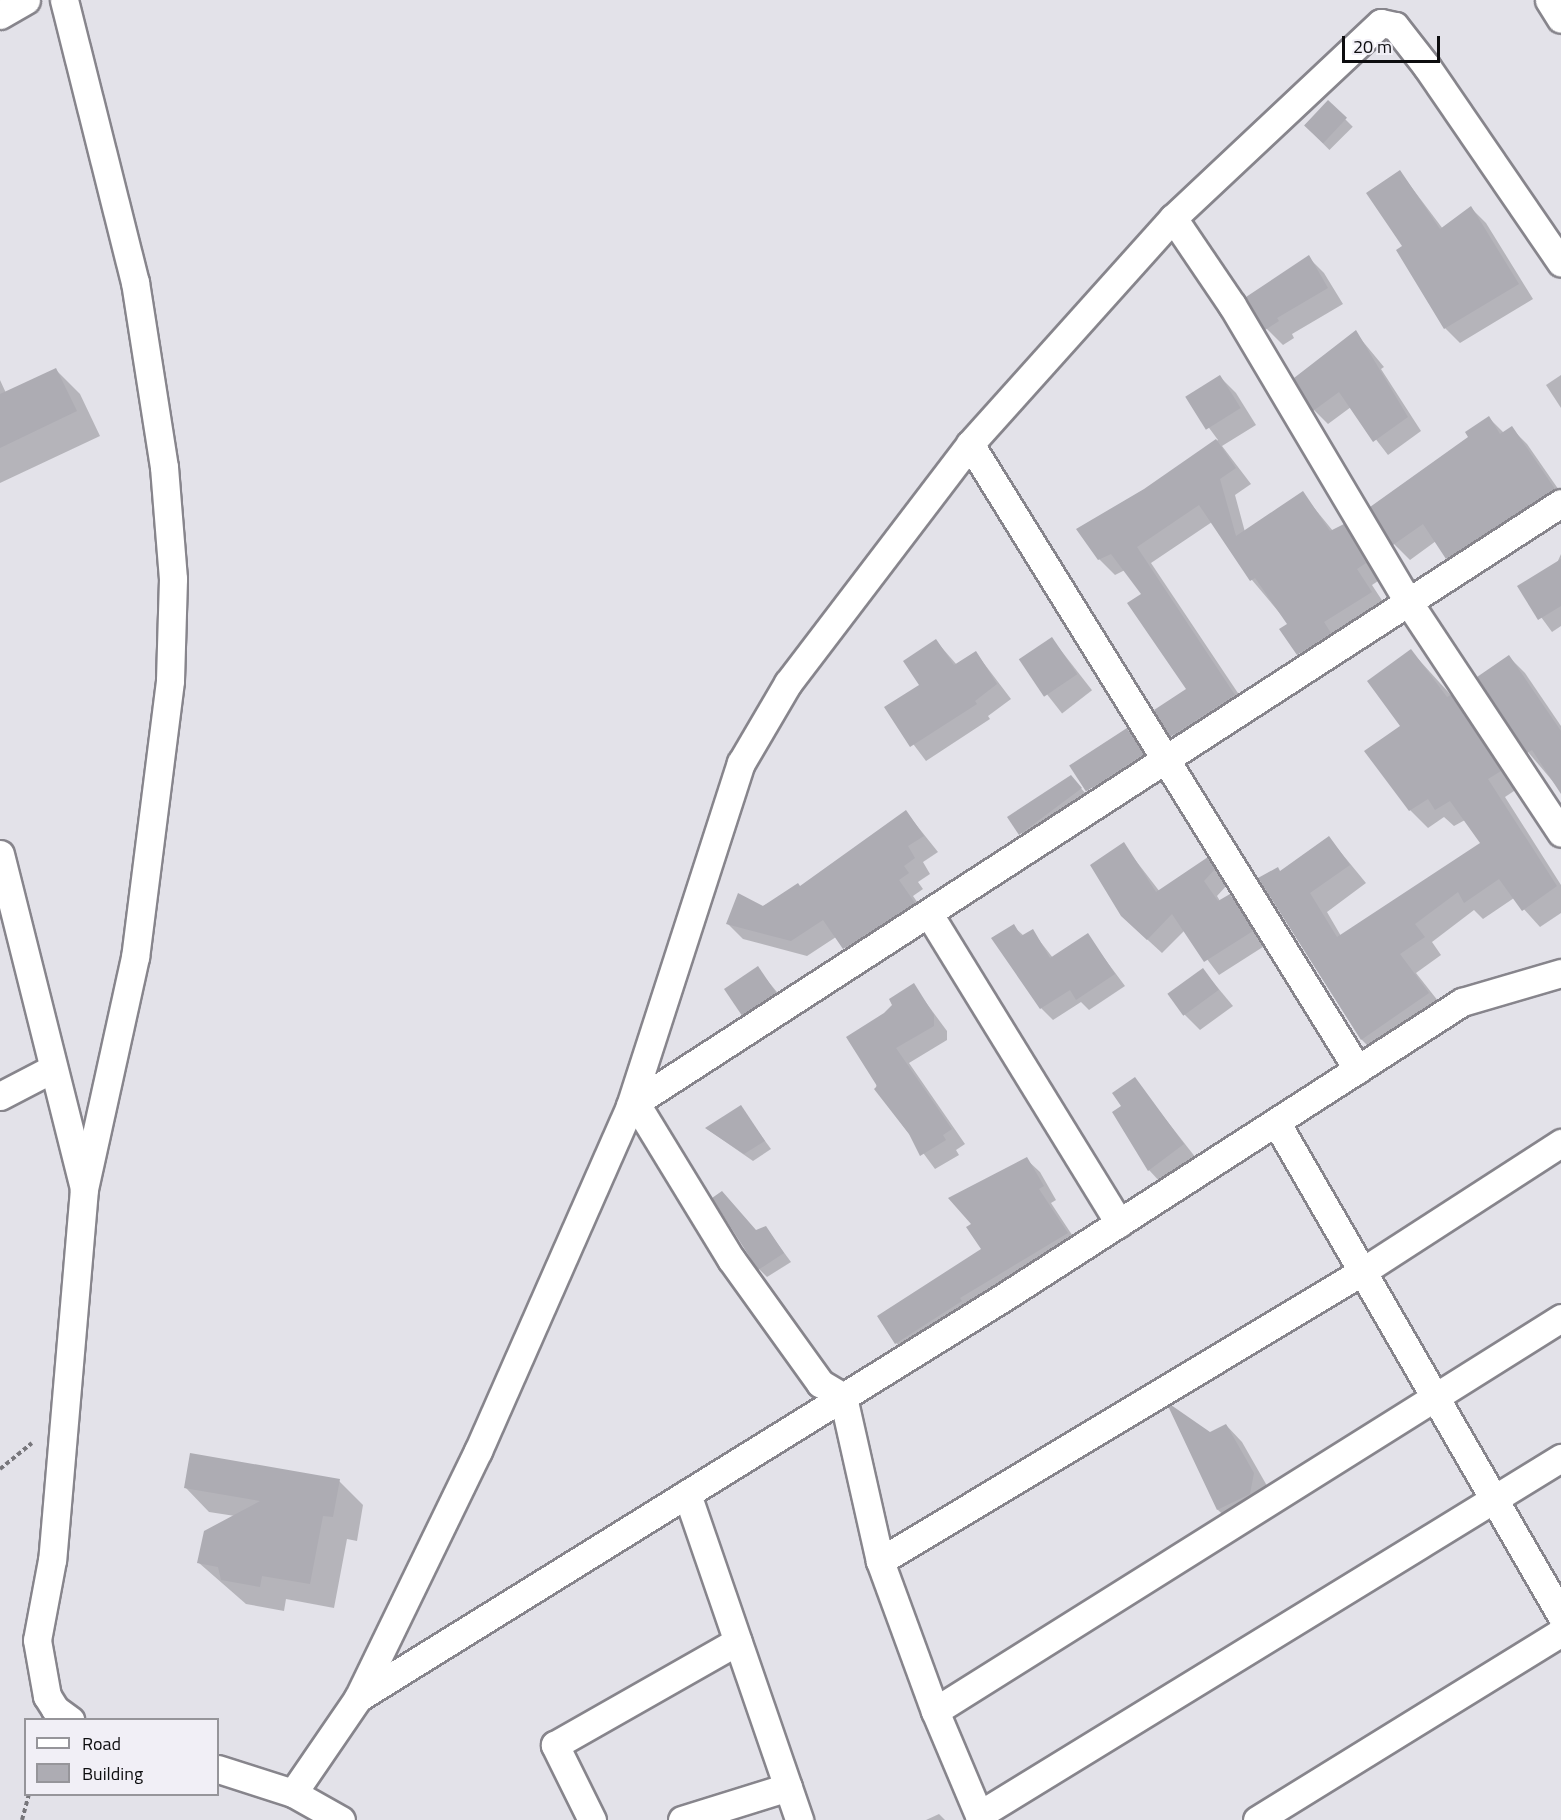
<!DOCTYPE html>
<style>
body{margin:0}
#map{position:relative;width:1561px;height:1820px;overflow:hidden;background:#e3e2e9;font-family:"Titillium Web",sans-serif}
div>[style]{position:absolute}
.shadow>*{inset:0;background:#0003;transform-origin:0 0}
.building>*{inset:0;background:#adacb3;transform-origin:0 0}
.path>*{height:4px;margin-top:-2px;transform-origin:0;background:repeating-linear-gradient(90deg,#77767b 0 4.5px,transparent 0 7.5px)}
.roads{filter:drop-shadow(2px 0 #87858c) drop-shadow(-2px 0 #87858c) drop-shadow(0 2px #87858c) drop-shadow(0 -2px #87858c)}
.street>*{height:27px;margin:-13.5px;padding:0 13.5px;transform-origin:13.5px;border-radius:13.5px;background:#fff}
span{translate:-50% -50%;white-space:nowrap;text-align:center;line-height:1.15;-webkit-text-stroke:4.5px #f1eff6;paint-order:stroke}
.legend{position:absolute;left:24px;top:1718px;width:195px;height:78px;box-sizing:border-box;background:#f1eff6;border:2px solid #96959a;margin:0;padding:8px 10px;list-style:none;font-size:18px;color:#0d0d0f}
.legend li{display:flex;align-items:center;gap:12px;height:30px}
.legend b{width:30px;border:2px solid #96959a}
.scale{position:absolute;left:1342px;top:36px;width:98px;height:27px;box-sizing:border-box;border:3px solid #0d0d0f;border-top:0;padding-left:8px;font-size:18px;line-height:21px;white-space:nowrap;color:#0d0d0f;-webkit-text-stroke:4px #f1eff6;paint-order:stroke}
</style>
<div id="map">
<div class="shadow">
<div style="left:1328px;top:102px;width:35px;height:33px;rotate:45deg"></div>
<div style="clip-path:polygon(1400px 172px,1443px 229px,1471px 208px,1486px 223px,1533px 299px,1460px 343px,1445px 328px,1404px 247px)"></div>
<div style="clip-path:polygon(1308px 257px,1324px 273px,1343px 304px,1292px 334px,1294px 338px,1283px 345px,1267px 329px,1248px 298px)"></div>
<div style="clip-path:polygon(1355px 332px,1384px 367px,1381px 369px,1421px 431px,1388px 455px,1351px 407px,1328px 424px,1314px 410px)"></div>
<div style="clip-path:polygon(56px 370px,80px 394px,100px 436px,0 483px,0 380px,6px 393px)"></div>
<div style="clip-path:polygon(1561px 375px,1561px 408px,1546px 385px)"></div>
<div style="clip-path:polygon(1220px 377px,1236px 393px,1256px 425px,1222px 446px,1251px 484px,1235px 495px,1245px 532px,1302px 493px,1333px 531px,1344px 526px,1359px 542px,1381px 579px,1372px 585px,1387px 608px,1314px 670px,1281px 629px,1289px 624px,1252px 580px,1212px 522px,1151px 563px,1250px 711px,1187px 752px,1156px 711px,1188px 690px,1143px 594px,1125px 570px,1115px 575px,1099px 559px,1145px 490px,1218px 440px,1187px 398px)"></div>
<div style="clip-path:polygon(1489px 418px,1504px 433px,1511px 428px,1527px 444px,1561px 493px,1463px 573px,1436px 541px,1410px 560px,1394px 544px,1470px 437px)"></div>
<div style="clip-path:polygon(1561px 554px,1561px 626px,1552px 632px,1519px 587px,1557px 563px)"></div>
<div style="left:1052px;top:639px;width:65px;height:38px;rotate:52deg"></div>
<div style="clip-path:polygon(936px 641px,957px 665px,976px 653px,1011px 699px,988px 716px,990px 719px,926px 761px,886px 708px,922px 685px)"></div>
<div style="clip-path:polygon(1411px 651px,1468px 714px,1517px 789px,1505px 797px,1561px 885px,1561px 913px,1540px 927px,1514px 898px,1483px 919px,1474px 910px,1432px 942px,1441px 955px,1416px 973px,1446px 1011px,1379px 1057px,1362px 1040px,1260px 879px,1281px 872px,1329px 838px,1366px 883px,1327px 912px,1341px 936px,1482px 844px,1465px 820px,1454px 826px,1444px 817px,1428px 828px,1410px 810px,1402px 727px)"></div>
<div style="clip-path:polygon(1509px 657px,1525px 673px,1561px 726px,1561px 791px,1528px 752px)"></div>
<div style="clip-path:polygon(1127px 730px,1159px 771px,1107px 804px,1073px 766px)"></div>
<div style="clip-path:polygon(1071px 777px,1096px 805px,1037px 850px,1009px 818px)"></div>
<div style="clip-path:polygon(906px 812px,938px 852px,923px 862px,930px 874px,918px 882px,923px 889px,913px 896px,929px 919px,860px 964px,836px 937px,807px 956px,743px 939px,728px 924px,800px 887px)"></div>
<div style="clip-path:polygon(1123px 844px,1160px 892px,1208px 859px,1228px 884px,1217px 896px,1220px 901px,1230px 896px,1244px 910px,1266px 945px,1219px 975px,1185px 930px,1162px 953px,1137px 930px)"></div>
<div style="clip-path:polygon(1013px 926px,1024px 936px,1032px 931px,1053px 958px,1087px 935px,1125px 986px,1089px 1010px,1081px 1002px,1053px 1020px,1041px 1008px)"></div>
<div style="clip-path:polygon(757px 968px,791px 1009px,759px 1030px,743px 1014px)"></div>
<div style="clip-path:polygon(1203px 970px,1233px 1006px,1200px 1030px,1184px 1014px)"></div>
<div style="clip-path:polygon(913px 985px,947px 1031px,947px 1040px,909px 1063px,965px 1144px,956px 1150px,959px 1155px,935px 1169px,876px 1089px,885px 1014px)"></div>
<div style="clip-path:polygon(1134px 1079px,1196px 1158px,1161px 1183px,1149px 1170px,1123px 1106px)"></div>
<div style="clip-path:polygon(740px 1107px,771px 1149px,753px 1161px,707px 1129px)"></div>
<div style="clip-path:polygon(1026px 1159px,1040px 1172px,1056px 1200px,1051px 1203px,1080px 1247px,910px 1356px,896px 1343px,983px 1250px)"></div>
<div style="clip-path:polygon(766px 1228px,791px 1262px,767px 1277px,759px 1269px,756px 1232px)"></div>
<div style="clip-path:polygon(1172px 1410px,1210px 1434px,1226px 1425px,1242px 1442px,1270px 1491px,1235px 1526px,1218px 1510px)"></div>
<div style="clip-path:polygon(339px 1481px,363px 1505px,357px 1541px,347px 1539px,334px 1608px,286px 1599px,284px 1611px,246px 1604px,199px 1563px,235px 1516px,209px 1512px,185px 1487px)"></div>
<div style="clip-path:polygon(939px 1814px,945px 1820px,926px 1820px)"></div>
</div>
<div class="building">
<div style="left:1328px;top:100px;width:26px;height:35px;rotate:43deg"></div>
<div style="clip-path:polygon(1400px 170px,1440px 229px,1471px 206px,1519px 284px,1444px 329px,1396px 250px,1402px 246px,1366px 193px)"></div>
<div style="clip-path:polygon(1309px 255px,1328px 288px,1277px 318px,1279px 321px,1265px 330px,1246px 297px)"></div>
<div style="clip-path:polygon(1356px 330px,1408px 417px,1373px 442px,1339px 392px,1313px 411px,1294px 378px)"></div>
<div style="clip-path:polygon(56px 368px,77px 411px,0 448px,0 394px)"></div>
<div style="left:1220px;top:375px;width:39px;height:41px;rotate:58deg"></div>
<div style="clip-path:polygon(1489px 416px,1500px 434px,1512px 426px,1555px 489px,1446px 559px,1423px 524px,1393px 545px,1370px 507px,1468px 437px,1465px 432px)"></div>
<div style="clip-path:polygon(1216px 439px,1236px 468px,1220px 479px,1236px 536px,1303px 491px,1330px 531px,1344px 524px,1366px 563px,1357px 569px,1372px 592px,1324px 622px,1331px 633px,1297px 655px,1279px 629px,1287px 624px,1255px 578px,1250px 581px,1199px 505px,1137px 547px,1235px 695px,1170px 737px,1154px 710px,1186px 689px,1127px 603px,1141px 594px,1111px 554px,1098px 560px,1076px 529px,1144px 489px)"></div>
<div style="clip-path:polygon(1561px 559px,1561px 606px,1538px 620px,1517px 586px)"></div>
<div style="left:1052px;top:637px;width:45px;height:40px;rotate:56deg"></div>
<div style="clip-path:polygon(936px 639px,954px 665px,976px 651px,997px 684px,975px 701px,977px 704px,910px 747px,884px 707px,919px 685px,903px 661px)"></div>
<div style="clip-path:polygon(1411px 649px,1447px 697px,1451px 695px,1501px 771px,1488px 779px,1557px 886px,1522px 911px,1499px 879px,1464px 903px,1458px 892px,1415px 924px,1425px 937px,1400px 954px,1429px 993px,1361px 1040px,1258px 878px,1278px 867px,1280px 871px,1329px 836px,1350px 865px,1310px 893px,1337px 937px,1480px 843px,1450px 801px,1435px 810px,1428px 799px,1409px 811px,1364px 751px,1400px 726px,1367px 681px)"></div>
<div style="clip-path:polygon(1509px 655px,1561px 731px,1561px 794px,1532px 750px,1527px 753px,1477px 677px)"></div>
<div style="left:1127px;top:728px;width:31px;height:69px;rotate:57deg"></div>
<div style="clip-path:polygon(1071px 775px,1082px 788px,1019px 835px,1007px 817px)"></div>
<div style="clip-path:polygon(906px 810px,924px 836px,908px 846px,915px 858px,904px 866px,909px 873px,899px 880px,915px 903px,843px 949px,823px 920px,791px 941px,726px 924px,738px 893px,763px 906px,798px 883px,800px 886px)"></div>
<div style="clip-path:polygon(1124px 842px,1156px 892px,1208px 857px,1215px 869px,1204px 881px,1218px 901px,1230px 894px,1253px 931px,1204px 962px,1172px 914px,1147px 940px,1121px 916px,1090px 865px)"></div>
<div style="clip-path:polygon(1014px 924px,1021px 936px,1033px 929px,1050px 958px,1088px 933px,1115px 974px,1076px 1000px,1070px 990px,1040px 1009px,991px 938px)"></div>
<div style="left:758px;top:966px;width:32px;height:41px;rotate:56deg"></div>
<div style="left:1203px;top:968px;width:27px;height:44px;rotate:54deg"></div>
<div style="clip-path:polygon(914px 983px,934px 1015px,934px 1026px,896px 1048px,952px 1129px,943px 1135px,946px 1140px,920px 1156px,909px 1134px,874px 1089px,877px 1086px,846px 1037px,884px 1013px,892px 1005px,889px 999px)"></div>
<div style="clip-path:polygon(1135px 1077px,1184px 1144px,1148px 1171px,1112px 1112px,1121px 1106px,1112px 1093px)"></div>
<div style="clip-path:polygon(741px 1105px,765px 1141px,744px 1154px,705px 1128px)"></div>
<div style="clip-path:polygon(1027px 1157px,1044px 1186px,1039px 1189px,1068px 1233px,960px 1298px,962px 1301px,895px 1344px,877px 1316px,981px 1249px,966px 1227px,971px 1224px,948px 1198px)"></div>
<div style="clip-path:polygon(722px 1191px,756px 1230px,766px 1226px,784px 1253px,758px 1270px,712px 1198px)"></div>
<div style="clip-path:polygon(1171px 1405px,1210px 1432px,1226px 1424px,1254px 1473px,1250px 1494px,1217px 1510px,1168px 1406px)"></div>
<div style="clip-path:polygon(190px 1453px,340px 1479px,333px 1517px,323px 1516px,310px 1584px,262px 1576px,260px 1587px,221px 1580px,218px 1567px,197px 1563px,204px 1531px,260px 1501px,184px 1488px)"></div>
</div>
<div class="path">
<div style="left:0;top:1469px;width:41px;rotate:-39.1deg"></div>
<div style="left:22px;top:1820px;width:27px;rotate:-75deg"></div>
</div>
<div class="roads">
<div class="street">
<div style="left:64px;top:0;width:291px;rotate:75.9deg"></div>
<div style="left:135px;top:282px;width:187px;rotate:81.1deg"></div>
<div style="left:164px;top:467px;width:112px;rotate:85.4deg"></div>
<div style="left:173px;top:579px;width:102px;rotate:91.7deg"></div>
<div style="left:170px;top:681px;width:278px;rotate:97.2deg"></div>
<div style="left:135px;top:957px;width:238px;rotate:102.4deg"></div>
<div style="left:84px;top:1189px;width:372px;rotate:94.9deg"></div>
<div style="left:52px;top:1560px;width:81px;rotate:100.6deg"></div>
<div style="left:37px;top:1640px;width:57px;rotate:79.9deg"></div>
<div style="left:47px;top:1696px;width:15px;rotate:58deg"></div>
<div style="left:55px;top:1709px;width:19px;rotate:36deg"></div>
<div style="left:1549px;top:0;width:22px;rotate:58deg"></div>
<div style="left:0;top:15px;width:30px;rotate:-30deg"></div>
<div style="left:1173px;top:218px;width:105px;rotate:55.9deg"></div>
<div style="left:1232px;top:305px;width:343px;rotate:59.3deg"></div>
<div style="left:1407px;top:600px;width:279px;rotate:56.5deg"></div>
<div style="left:970px;top:444px;width:736px;rotate:58.21deg"></div>
<div style="left:0;top:854px;width:341px;rotate:75.9deg"></div>
<div style="left:929px;top:914px;width:363px;rotate:58.4deg"></div>
<div style="left:0;top:1096px;width:59px;rotate:-27.4deg"></div>
<div style="left:635px;top:1102px;width:184px;rotate:58.6deg"></div>
<div style="left:731px;top:1259px;width:153px;rotate:54.3deg"></div>
<div style="left:820px;top:1383px;width:27px;rotate:31deg"></div>
<div style="left:843px;top:1397px;width:168px;rotate:77.3deg"></div>
<div style="left:880px;top:1561px;width:160px;rotate:69.9deg"></div>
<div style="left:935px;top:1711px;width:118px;rotate:67.1deg"></div>
<div style="left:630px;top:1106px;width:1109px;rotate:-32.93deg"></div>
<div style="left:1276px;top:1122px;width:569px;rotate:59.97deg"></div>
<div style="left:687px;top:1494px;width:345px;rotate:71deg"></div>
<div style="left:880px;top:1561px;width:563px;rotate:-30.98deg"></div>
<div style="left:1363px;top:1271px;width:236px;rotate:-32.9deg"></div>
<div style="left:358px;top:1698px;width:760px;rotate:-31.83deg"></div>
<div style="left:1004px;top:1297px;width:545px;rotate:-32.79deg"></div>
<div style="left:1462px;top:1002px;width:103px;rotate:-16.3deg"></div>
<div style="left:935px;top:1711px;width:739px;rotate:-32.12deg"></div>
<div style="left:218px;top:1769px;width:79px;rotate:17.7deg"></div>
<div style="left:293px;top:1793px;width:55px;rotate:29.4deg"></div>
<div style="left:293px;top:1793px;width:115px;rotate:-55.6deg"></div>
<div style="left:358px;top:1698px;width:275px;rotate:-64.1deg"></div>
<div style="left:478px;top:1451px;width:377px;rotate:-66.2deg"></div>
<div style="left:630px;top:1106px;width:361px;rotate:-72.1deg"></div>
<div style="left:741px;top:763px;width:93px;rotate:-59.6deg"></div>
<div style="left:788px;top:683px;width:300px;rotate:-52.7deg"></div>
<div style="left:970px;top:444px;width:304px;rotate:-48.1deg"></div>
<div style="left:1173px;top:218px;width:285px;rotate:-43.2deg"></div>
<div style="left:1381px;top:23px;width:14px;rotate:12deg"></div>
<div style="left:1395px;top:26px;width:52px;rotate:52deg"></div>
<div style="left:1427px;top:67px;width:237px;rotate:55.6deg"></div>
<div style="left:979px;top:1815px;width:683px;rotate:-31.53deg"></div>
<div style="left:592px;top:1820px;width:84px;rotate:-116.3deg"></div>
<div style="left:555px;top:1745px;width:210px;rotate:-29.6deg"></div>
<div style="left:682px;top:1820px;width:111px;rotate:-17.3deg"></div>
<div style="left:1257px;top:1820px;width:357px;rotate:-31.7deg"></div>
</div>
</div>
<ul class="legend">
<li><b style="height:8px;background:#fff"></b>Road</li>
<li><b style="height:16px;background:#adacb3"></b>Building</li>
</ul>
<div class="scale">20 m</div>
</div>
